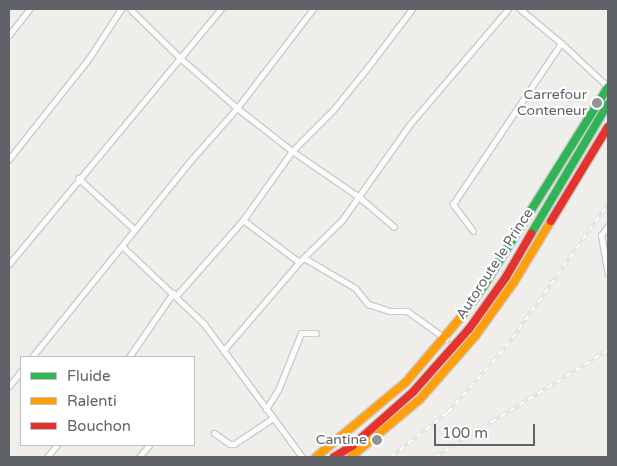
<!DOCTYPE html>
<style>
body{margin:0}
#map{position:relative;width:617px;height:466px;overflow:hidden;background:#efeeea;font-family:"Varela Round",sans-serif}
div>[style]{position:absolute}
.roads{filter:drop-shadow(1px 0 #cbcccc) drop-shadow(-1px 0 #cbcccc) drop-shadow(0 1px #cbcccc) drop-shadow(0 -1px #cbcccc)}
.street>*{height:5px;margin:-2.5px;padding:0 2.5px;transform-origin:2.5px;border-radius:2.5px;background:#fdfcfc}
.fast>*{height:8px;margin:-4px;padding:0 4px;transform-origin:4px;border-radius:4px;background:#30b455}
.slow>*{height:8px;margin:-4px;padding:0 4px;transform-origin:4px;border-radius:4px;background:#ff9f0a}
.jam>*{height:8px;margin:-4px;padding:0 4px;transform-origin:4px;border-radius:4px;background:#e5322d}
.rail>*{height:4px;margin-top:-2px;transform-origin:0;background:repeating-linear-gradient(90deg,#fff 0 5.5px,#e4e4e4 0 11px);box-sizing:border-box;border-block:1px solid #e4e4e4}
.dots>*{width:14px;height:14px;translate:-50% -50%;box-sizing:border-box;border:2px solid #fff;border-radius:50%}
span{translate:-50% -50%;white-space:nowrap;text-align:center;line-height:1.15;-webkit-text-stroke:4.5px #fff;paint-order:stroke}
.poi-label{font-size:14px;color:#5f6368}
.right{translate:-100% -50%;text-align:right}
.street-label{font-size:14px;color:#5f6368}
.frame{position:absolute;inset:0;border:10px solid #5f6368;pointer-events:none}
.legend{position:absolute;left:20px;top:356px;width:175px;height:90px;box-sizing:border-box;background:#fff;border:1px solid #bfc1c3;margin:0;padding:6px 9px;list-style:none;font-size:15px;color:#5f6368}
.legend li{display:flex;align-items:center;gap:10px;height:25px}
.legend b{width:25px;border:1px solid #bfc1c3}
.scale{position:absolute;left:434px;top:424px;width:101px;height:22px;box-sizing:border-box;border:2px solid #5f6368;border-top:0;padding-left:6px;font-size:15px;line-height:18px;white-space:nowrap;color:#5f6368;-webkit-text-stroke:4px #fff;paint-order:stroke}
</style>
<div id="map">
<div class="roads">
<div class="street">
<div style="left:130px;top:9px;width:70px;rotate:44.4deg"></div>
<div style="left:180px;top:58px;width:76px;rotate:41.3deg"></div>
<div style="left:237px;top:108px;width:70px;rotate:38deg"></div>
<div style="left:292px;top:151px;width:81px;rotate:34.5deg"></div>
<div style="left:359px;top:197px;width:46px;rotate:40.6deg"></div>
<div style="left:520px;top:9px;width:53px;rotate:39.7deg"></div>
<div style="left:561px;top:43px;width:64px;rotate:43.1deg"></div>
<div style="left:9px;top:35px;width:33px;rotate:-52deg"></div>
<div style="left:9px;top:159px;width:129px;rotate:-51.6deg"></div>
<div style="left:89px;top:58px;width:59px;rotate:-56.9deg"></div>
<div style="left:78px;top:178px;width:77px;rotate:42.4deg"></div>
<div style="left:243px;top:220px;width:70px;rotate:36.9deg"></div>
<div style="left:608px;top:226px;width:11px;rotate:128deg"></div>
<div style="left:601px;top:235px;width:39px;rotate:80deg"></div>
<div style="left:473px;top:231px;width:34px;rotate:-127deg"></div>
<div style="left:453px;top:204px;width:194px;rotate:-56.1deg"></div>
<div style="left:123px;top:247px;width:112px;rotate:43.5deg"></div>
<div style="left:204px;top:324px;width:165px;rotate:53.6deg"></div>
<div style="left:304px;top:258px;width:59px;rotate:30.5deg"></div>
<div style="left:355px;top:288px;width:21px;rotate:51deg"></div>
<div style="left:368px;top:304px;width:23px;rotate:18deg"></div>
<div style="left:390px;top:311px;width:17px"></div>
<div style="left:407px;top:311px;width:48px;rotate:35.7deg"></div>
<div style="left:9px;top:264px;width:332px;rotate:-50.3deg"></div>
<div style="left:176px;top:296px;width:101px;rotate:-48.6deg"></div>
<div style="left:243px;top:220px;width:85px;rotate:-54.6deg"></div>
<div style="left:292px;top:151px;width:58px;rotate:-45deg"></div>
<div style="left:333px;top:110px;width:60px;rotate:-51deg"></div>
<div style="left:371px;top:63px;width:68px;rotate:-52.8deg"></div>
<div style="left:223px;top:351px;width:117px;rotate:-49.5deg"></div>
<div style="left:299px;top:262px;width:60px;rotate:-44.3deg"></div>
<div style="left:342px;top:220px;width:118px;rotate:-54.7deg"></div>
<div style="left:410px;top:124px;width:151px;rotate:-49.6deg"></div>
<div style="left:32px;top:357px;width:252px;rotate:-51.1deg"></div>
<div style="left:190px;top:161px;width:71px;rotate:-48.4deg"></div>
<div style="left:237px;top:108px;width:125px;rotate:-52.5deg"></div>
<div style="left:129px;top:357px;width:78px;rotate:-55.5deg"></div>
<div style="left:9px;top:386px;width:19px;rotate:-51deg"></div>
<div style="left:266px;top:409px;width:22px;rotate:-58deg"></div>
<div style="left:278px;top:390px;width:61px;rotate:-68deg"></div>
<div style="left:301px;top:333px;width:15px"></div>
<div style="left:214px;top:433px;width:19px;rotate:35deg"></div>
<div style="left:230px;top:444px;width:4px"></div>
<div style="left:234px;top:444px;width:47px;rotate:-33.7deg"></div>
<div style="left:47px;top:457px;width:16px;rotate:-50deg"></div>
<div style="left:139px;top:457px;width:16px;rotate:-50deg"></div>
</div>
<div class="fast">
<div style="left:531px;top:234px;width:151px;rotate:-59.4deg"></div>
<div style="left:462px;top:316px;width:39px;rotate:-54deg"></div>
<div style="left:485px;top:284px;width:232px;rotate:-58deg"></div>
</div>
<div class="slow">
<div style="left:316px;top:457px;width:117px;rotate:-39.8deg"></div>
<div style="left:406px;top:382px;width:87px;rotate:-49.7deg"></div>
<div style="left:351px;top:457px;width:90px;rotate:-40deg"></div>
<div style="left:420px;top:399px;width:85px;rotate:-48.8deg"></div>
<div style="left:476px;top:335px;width:65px;rotate:-54.4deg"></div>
<div style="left:514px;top:282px;width:71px;rotate:-58.8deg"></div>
</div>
<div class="jam">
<div style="left:551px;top:221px;width:110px;rotate:-58.8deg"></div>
<div style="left:334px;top:457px;width:21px;rotate:-31deg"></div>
<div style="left:352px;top:446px;width:81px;rotate:-41.5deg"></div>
<div style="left:413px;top:392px;width:84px;rotate:-48.4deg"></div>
<div style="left:469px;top:329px;width:64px;rotate:-54.6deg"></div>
<div style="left:506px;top:277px;width:50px;rotate:-59.8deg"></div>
</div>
</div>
<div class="rail">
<div style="left:391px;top:457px;width:73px;rotate:-38.3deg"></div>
<div style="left:448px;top:412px;width:87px;rotate:-48.3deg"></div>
<div style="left:506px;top:347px;width:176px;rotate:-54.5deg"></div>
<div style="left:435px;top:457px;width:203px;rotate:-31.7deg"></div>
</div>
<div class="dots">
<div style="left:597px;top:103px;background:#919496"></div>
<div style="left:377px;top:440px;background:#919496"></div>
</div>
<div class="poi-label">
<span class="right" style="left:587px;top:103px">Carrefour<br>Conteneur</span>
<span class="right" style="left:367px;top:440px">Cantine</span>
</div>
<div class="street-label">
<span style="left:495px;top:264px;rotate:-57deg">Autoroute le Prince</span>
</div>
<div class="frame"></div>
<ul class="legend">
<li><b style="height:6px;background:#30b455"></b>Fluide</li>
<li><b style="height:6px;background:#ff9f0a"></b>Ralenti</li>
<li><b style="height:6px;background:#e5322d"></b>Bouchon</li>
</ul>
<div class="scale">100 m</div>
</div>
